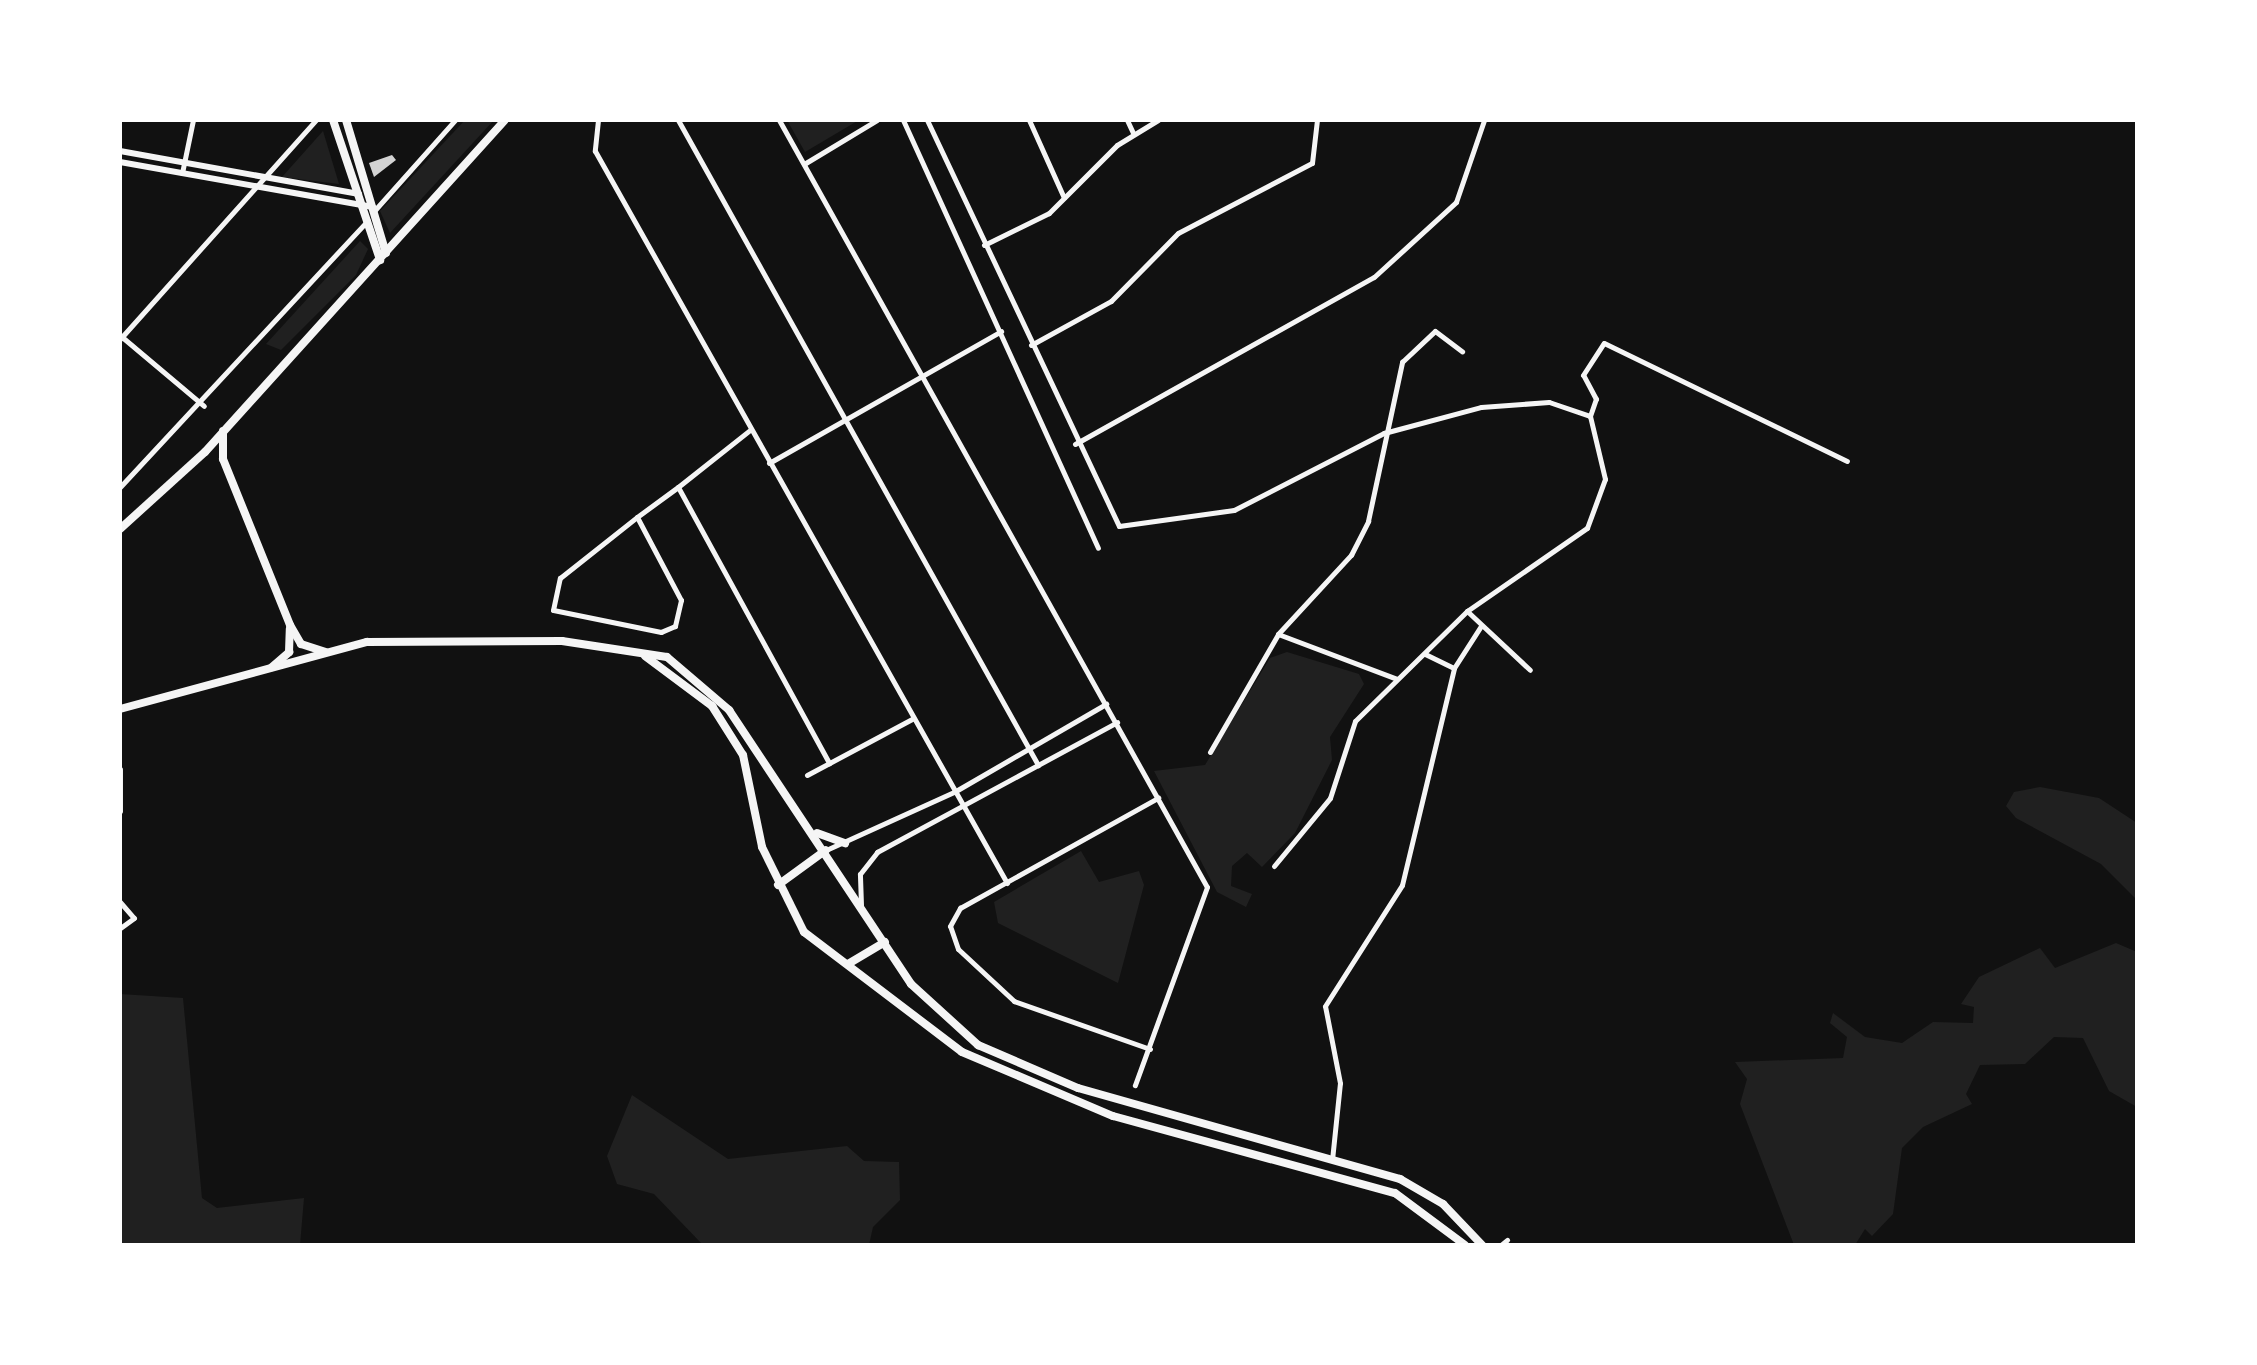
<!DOCTYPE html>
<style>
body{margin:0}
#map{position:relative;width:2257px;height:1365px;overflow:hidden;background:#111;font-family:"Zilla Slab",serif}
div>[style]{position:absolute}
.green>*{inset:0;background:#202020}
.building>*{inset:0;background:#d3d3d3}
.minor>*{height:5px;margin:-2.5px;padding:0 2.5px;transform-origin:2.5px;border-radius:2.5px;background:#f5f5f5}
.secondary>*{height:6px;margin:-3px;padding:0 3px;transform-origin:3px;border-radius:3px;background:#f5f5f5}
.primary>*{height:8px;margin:-4px;padding:0 4px;transform-origin:4px;border-radius:4px;background:#f5f5f5}
span{translate:-50% -50%;white-space:nowrap;text-align:center;line-height:1.15;-webkit-text-stroke:10px #fff;paint-order:stroke}
.frame{position:absolute;inset:0;border:122px solid #fff;pointer-events:none}
</style>
<div id="map">
<div class="green">
<div style="clip-path:polygon(465px 120px,494px 120px,390px 233px,380px 211px)"></div>
<div style="clip-path:polygon(787px 120px,859px 120px,805px 152px)"></div>
<div style="clip-path:polygon(323px 131px,339px 184px,282px 177px)"></div>
<div style="clip-path:polygon(360px 241px,368px 249px,356px 275px,281px 350px,266px 344px)"></div>
<div style="clip-path:polygon(1287px 652px,1359px 674px,1364px 684px,1330px 737px,1332px 760px,1295px 833px,1262px 867px,1247px 853px,1232px 866px,1231px 886px,1252px 894px,1246px 907px,1217px 892px,1154px 771px,1205px 765px,1270px 658px)"></div>
<div style="clip-path:polygon(2040px 787px,2099px 798px,2137px 823px,2137px 900px,2101px 864px,2016px 818px,2006px 806px,2014px 792px)"></div>
<div style="clip-path:polygon(1081px 851px,1099px 882px,1139px 871px,1144px 885px,1118px 983px,998px 923px,994px 902px)"></div>
<div style="clip-path:polygon(2116px 943px,2137px 952px,2137px 1107px,2109px 1091px,2083px 1038px,2054px 1037px,2025px 1064px,1980px 1065px,1966px 1094px,1972px 1104px,1923px 1127px,1902px 1148px,1893px 1214px,1872px 1236px,1865px 1229px,1855px 1245px,1794px 1245px,1740px 1104px,1747px 1079px,1735px 1062px,1843px 1058px,1847px 1037px,1830px 1023px,1833px 1013px,1865px 1037px,1902px 1043px,1933px 1022px,1973px 1023px,1974px 1007px,1961px 1004px,1979px 977px,2040px 948px,2055px 968px)"></div>
<div style="clip-path:polygon(120px 994px,183px 998px,202px 1198px,217px 1208px,304px 1198px,300px 1245px,120px 1245px)"></div>
<div style="clip-path:polygon(632px 1095px,728px 1159px,847px 1146px,864px 1161px,899px 1162px,900px 1200px,873px 1227px,869px 1245px,701px 1243px,654px 1194px,617px 1184px,607px 1156px)"></div>
</div>
<div class="building">
<div style="clip-path:polygon(392px 155px,396px 160px,374px 177px,369px 163px)"></div>
</div>
<div class="minor">
<div style="left:598px;top:120px;width:31px;rotate:96deg"></div>
<div style="left:595px;top:151px;width:840px;rotate:60.63deg"></div>
<div style="left:678px;top:120px;width:739px;rotate:60.83deg"></div>
<div style="left:779px;top:120px;width:878px;rotate:60.84deg"></div>
<div style="left:1207px;top:887px;width:211px;rotate:110deg"></div>
<div style="left:903px;top:120px;width:470px;rotate:65.5deg"></div>
<div style="left:927px;top:120px;width:449px;rotate:64.7deg"></div>
<div style="left:1119px;top:526px;width:116px;rotate:-7.9deg"></div>
<div style="left:1234px;top:510px;width:169px;rotate:-27.2deg"></div>
<div style="left:1384px;top:433px;width:100px;rotate:-15deg"></div>
<div style="left:1481px;top:407px;width:68px;rotate:-4.2deg"></div>
<div style="left:1549px;top:402px;width:43px;rotate:18.9deg"></div>
<div style="left:1029px;top:120px;width:85px;rotate:65.8deg"></div>
<div style="left:1127px;top:120px;width:14px;rotate:65deg"></div>
<div style="left:804px;top:164px;width:85px;rotate:-31.1deg"></div>
<div style="left:182px;top:173px;width:54px;rotate:-78.3deg"></div>
<div style="left:374px;top:211px;width:122px;rotate:-48.3deg"></div>
<div style="left:984px;top:245px;width:72px;rotate:-26.2deg"></div>
<div style="left:1049px;top:213px;width:96px;rotate:-45deg"></div>
<div style="left:1117px;top:145px;width:48px;rotate:-31.4deg"></div>
<div style="left:122px;top:337px;width:107px;rotate:40.1deg"></div>
<div style="left:120px;top:339px;width:294px;rotate:-48.2deg"></div>
<div style="left:1031px;top:345px;width:91px;rotate:-28.8deg"></div>
<div style="left:1111px;top:301px;width:95px;rotate:-45.4deg"></div>
<div style="left:1178px;top:233px;width:151px;rotate:-27.6deg"></div>
<div style="left:1312px;top:163px;width:43px;rotate:-83.4deg"></div>
<div style="left:1590px;top:416px;width:18px;rotate:-71deg"></div>
<div style="left:1596px;top:399px;width:27px;rotate:-118deg"></div>
<div style="left:1583px;top:375px;width:38px;rotate:-57deg"></div>
<div style="left:1604px;top:343px;width:270px;rotate:25.9deg"></div>
<div style="left:1075px;top:444px;width:342px;rotate:-29.2deg"></div>
<div style="left:1374px;top:277px;width:111px;rotate:-42.4deg"></div>
<div style="left:1456px;top:202px;width:87px;rotate:-71.1deg"></div>
<div style="left:769px;top:463px;width:267px;rotate:-29.6deg"></div>
<div style="left:120px;top:487px;width:364px;rotate:-47.1deg"></div>
<div style="left:678px;top:487px;width:315px;rotate:61.3deg"></div>
<div style="left:637px;top:517px;width:94px;rotate:62.1deg"></div>
<div style="left:681px;top:600px;width:27px;rotate:103deg"></div>
<div style="left:675px;top:626px;width:15px;rotate:157deg"></div>
<div style="left:661px;top:632px;width:110px;rotate:-168.5deg"></div>
<div style="left:553px;top:610px;width:33px;rotate:-78deg"></div>
<div style="left:560px;top:578px;width:98px;rotate:-38.4deg"></div>
<div style="left:637px;top:517px;width:51px;rotate:-36.2deg"></div>
<div style="left:678px;top:487px;width:92px;rotate:-38.4deg"></div>
<div style="left:1467px;top:611px;width:86px;rotate:43.1deg"></div>
<div style="left:1278px;top:634px;width:127px;rotate:20.7deg"></div>
<div style="left:1425px;top:654px;width:32px;rotate:26deg"></div>
<div style="left:1210px;top:752px;width:136px;rotate:-60deg"></div>
<div style="left:1278px;top:634px;width:108px;rotate:-47.3deg"></div>
<div style="left:1351px;top:555px;width:38px;rotate:-63deg"></div>
<div style="left:1368px;top:521px;width:163px;rotate:-77.9deg"></div>
<div style="left:1402px;top:362px;width:45px;rotate:-43.2deg"></div>
<div style="left:1435px;top:331px;width:34px;rotate:37deg"></div>
<div style="left:120px;top:769px;width:42px;rotate:90deg"></div>
<div style="left:807px;top:775px;width:119px;rotate:-28.1deg"></div>
<div style="left:826px;top:850px;width:141px;rotate:-24.4deg"></div>
<div style="left:954px;top:792px;width:176px;rotate:-30.1deg"></div>
<div style="left:1274px;top:866px;width:88px;rotate:-50.5deg"></div>
<div style="left:1330px;top:798px;width:81px;rotate:-72deg"></div>
<div style="left:1355px;top:721px;width:157px;rotate:-44.5deg"></div>
<div style="left:1467px;top:611px;width:146px;rotate:-34.7deg"></div>
<div style="left:1587px;top:528px;width:52px;rotate:-69.8deg"></div>
<div style="left:1605px;top:479px;width:65px;rotate:-103.4deg"></div>
<div style="left:120px;top:902px;width:21px;rotate:49deg"></div>
<div style="left:134px;top:918px;width:17px;rotate:144deg"></div>
<div style="left:861px;top:905px;width:31px;rotate:-92deg"></div>
<div style="left:860px;top:874px;width:28px;rotate:-52deg"></div>
<div style="left:877px;top:852px;width:273px;rotate:-28.4deg"></div>
<div style="left:1150px;top:1049px;width:144px;rotate:-160.6deg"></div>
<div style="left:1014px;top:1001px;width:76px;rotate:-137.1deg"></div>
<div style="left:958px;top:949px;width:24px;rotate:-109deg"></div>
<div style="left:950px;top:926px;width:21px;rotate:-61deg"></div>
<div style="left:960px;top:908px;width:227px;rotate:-29.1deg"></div>
<div style="left:1332px;top:1160px;width:77px;rotate:-84.1deg"></div>
<div style="left:1340px;top:1083px;width:78px;rotate:-101deg"></div>
<div style="left:1325px;top:1006px;width:143px;rotate:-57.5deg"></div>
<div style="left:1402px;top:885px;width:223px;rotate:-76.5deg"></div>
<div style="left:1454px;top:668px;width:50px;rotate:-57.3deg"></div>
<div style="left:1501px;top:1245px;width:8px;rotate:-40deg"></div>
</div>
<div class="secondary">
<div style="left:120px;top:151px;width:243px;rotate:10.2deg"></div>
<div style="left:120px;top:162px;width:257px;rotate:10.1deg"></div>
</div>
<div class="primary">
<div style="left:333px;top:120px;width:148px;rotate:71.4deg"></div>
<div style="left:346px;top:120px;width:139px;rotate:73.3deg"></div>
<div style="left:223px;top:431px;width:28px;rotate:90deg"></div>
<div style="left:223px;top:459px;width:179px;rotate:68deg"></div>
<div style="left:290px;top:625px;width:22px;rotate:60deg"></div>
<div style="left:301px;top:644px;width:26px;rotate:18deg"></div>
<div style="left:120px;top:529px;width:115px;rotate:-42.2deg"></div>
<div style="left:205px;top:452px;width:447px;rotate:-47.9deg"></div>
<div style="left:645px;top:656px;width:84px;rotate:36.7deg"></div>
<div style="left:712px;top:706px;width:58px;rotate:57.7deg"></div>
<div style="left:743px;top:755px;width:94px;rotate:78.3deg"></div>
<div style="left:762px;top:847px;width:95px;rotate:63.7deg"></div>
<div style="left:804px;top:932px;width:198px;rotate:37.2deg"></div>
<div style="left:962px;top:1052px;width:164px;rotate:23deg"></div>
<div style="left:1113px;top:1116px;width:292px;rotate:15.3deg"></div>
<div style="left:1395px;top:1193px;width:87px;rotate:36.6deg"></div>
<div style="left:272px;top:667px;width:23px;rotate:-41deg"></div>
<div style="left:289px;top:652px;width:23px;rotate:-88deg"></div>
<div style="left:120px;top:709px;width:256px;rotate:-15.2deg"></div>
<div style="left:367px;top:642px;width:195px;rotate:-0.3deg"></div>
<div style="left:562px;top:641px;width:106px;rotate:8.7deg"></div>
<div style="left:667px;top:657px;width:82px;rotate:40.5deg"></div>
<div style="left:729px;top:710px;width:329px;rotate:56.4deg"></div>
<div style="left:911px;top:984px;width:91px;rotate:42.3deg"></div>
<div style="left:978px;top:1045px;width:109px;rotate:23.3deg"></div>
<div style="left:1078px;top:1088px;width:335px;rotate:15.8deg"></div>
<div style="left:1400px;top:1179px;width:50px;rotate:30.2deg"></div>
<div style="left:1443px;top:1204px;width:57px;rotate:46.4deg"></div>
<div style="left:817px;top:833px;width:30px;rotate:20deg"></div>
<div style="left:778px;top:885px;width:59px;rotate:-36.1deg"></div>
<div style="left:848px;top:964px;width:43px;rotate:-30.7deg"></div>
</div>
<div class="frame"></div>
</div>
